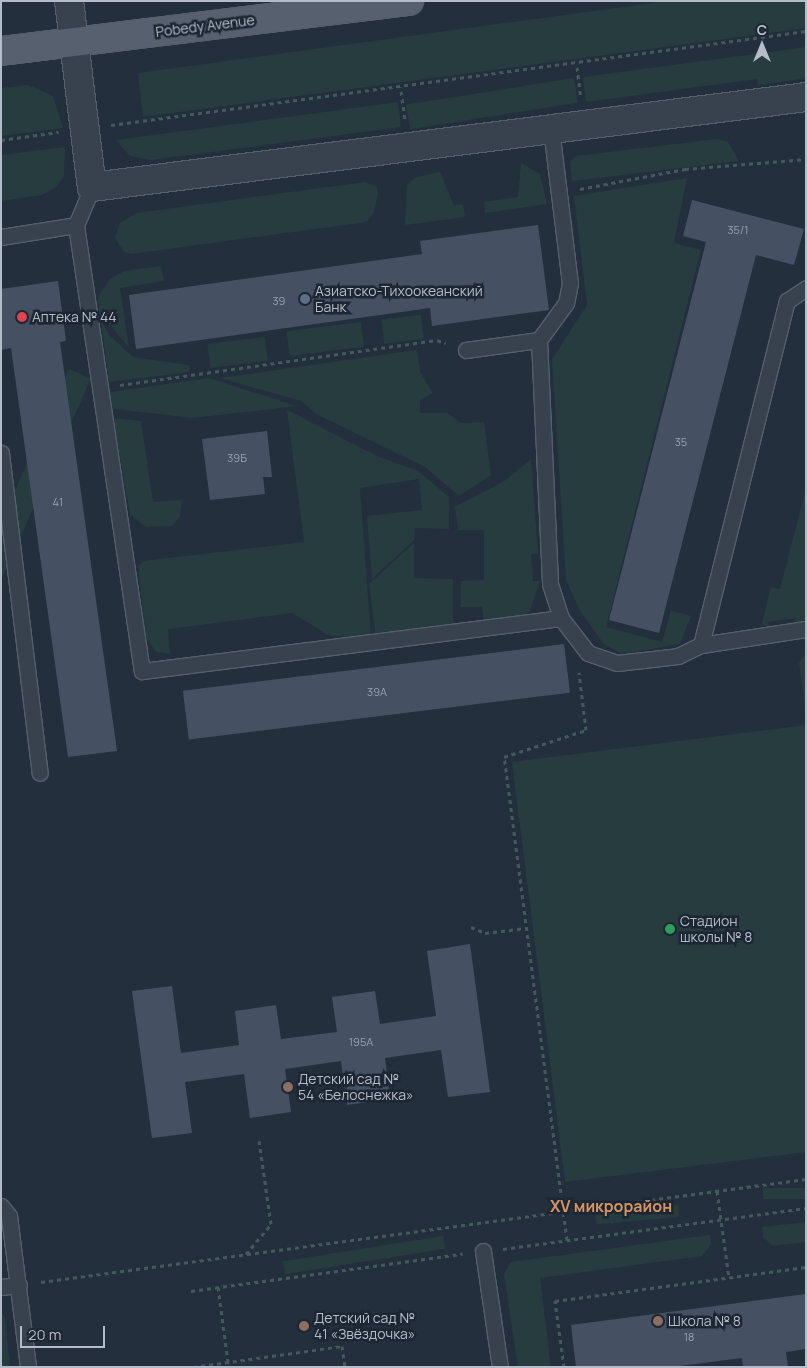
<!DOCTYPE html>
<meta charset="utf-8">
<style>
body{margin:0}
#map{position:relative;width:807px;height:1368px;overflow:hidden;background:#242f3e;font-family:Manrope,sans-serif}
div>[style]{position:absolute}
.green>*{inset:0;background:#263c3f;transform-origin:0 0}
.building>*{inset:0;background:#455162;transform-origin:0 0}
.path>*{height:3px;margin-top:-1.5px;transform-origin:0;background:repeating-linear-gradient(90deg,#44595c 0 4px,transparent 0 8px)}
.roads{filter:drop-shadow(1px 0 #565f6c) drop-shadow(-1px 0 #565f6c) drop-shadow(0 1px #565f6c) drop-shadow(0 -1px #565f6c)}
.service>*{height:15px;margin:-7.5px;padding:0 7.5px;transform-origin:7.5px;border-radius:7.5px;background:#38414e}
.minor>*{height:28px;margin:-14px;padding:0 14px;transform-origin:14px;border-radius:14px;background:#38414e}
.primary>*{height:28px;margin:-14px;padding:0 14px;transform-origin:14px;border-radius:14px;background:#56606e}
.dots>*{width:14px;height:14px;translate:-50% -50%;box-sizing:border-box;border:2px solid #1d2633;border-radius:50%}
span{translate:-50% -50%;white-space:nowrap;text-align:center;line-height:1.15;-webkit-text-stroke:5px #1d2633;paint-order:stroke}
.number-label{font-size:11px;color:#98a1af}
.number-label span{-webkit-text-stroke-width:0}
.street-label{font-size:14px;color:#b4bcc9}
.poi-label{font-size:14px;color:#b4bcc9}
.left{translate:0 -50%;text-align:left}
.quarter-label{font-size:16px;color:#d59563;font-weight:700}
.frame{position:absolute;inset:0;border:2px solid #b4bcc9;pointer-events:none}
.north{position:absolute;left:737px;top:20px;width:50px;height:50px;-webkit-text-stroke:4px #1d2633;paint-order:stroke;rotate:0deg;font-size:14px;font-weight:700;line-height:20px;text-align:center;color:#b4bcc9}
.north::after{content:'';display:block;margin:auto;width:18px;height:22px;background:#b4bcc9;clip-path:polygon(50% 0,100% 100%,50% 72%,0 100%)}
.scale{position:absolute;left:20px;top:1326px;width:85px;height:22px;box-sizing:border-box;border:2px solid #b4bcc9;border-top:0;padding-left:6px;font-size:15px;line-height:18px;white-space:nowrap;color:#b4bcc9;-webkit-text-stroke:4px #1d2633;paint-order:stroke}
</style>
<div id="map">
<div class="green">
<div style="clip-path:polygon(667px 1px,806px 1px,806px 28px,143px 117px,138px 73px)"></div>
<div style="clip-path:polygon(806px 47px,806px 78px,758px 85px,757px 79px,586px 102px,583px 77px)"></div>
<div style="left:574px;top:78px;width:25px;height:170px;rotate:81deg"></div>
<div style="clip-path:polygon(28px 85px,53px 96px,63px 128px,1px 136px,1px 88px)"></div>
<div style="clip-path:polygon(398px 102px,401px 127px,151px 160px,130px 156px,116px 140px)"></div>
<div style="clip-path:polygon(717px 139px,728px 142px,739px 161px,572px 181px,570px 162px,576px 156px)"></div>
<div style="clip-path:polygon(65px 147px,64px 176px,55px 188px,42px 195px,1px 201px,1px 155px)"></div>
<div style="clip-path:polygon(521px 163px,540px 174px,547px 204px,485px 213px,484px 202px,518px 197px)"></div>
<div style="clip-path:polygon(440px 172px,454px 205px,463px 204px,465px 217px,405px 225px,407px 185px,416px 177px)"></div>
<div style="clip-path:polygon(687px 178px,674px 243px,701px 250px,606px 627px,662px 642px,671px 611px,691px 616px,680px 644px,622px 654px,604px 644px,580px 611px,566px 580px,552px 359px,587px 305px,574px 196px)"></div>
<div style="clip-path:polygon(365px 182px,377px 187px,378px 194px,374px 212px,367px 222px,131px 254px,124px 252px,115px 238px,120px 223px,136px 213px)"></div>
<div style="clip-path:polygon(161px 266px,164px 281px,120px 288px,129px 348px,99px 311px,98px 297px,110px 279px,124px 271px)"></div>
<div style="left:421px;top:315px;width:24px;height:40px;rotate:83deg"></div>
<div style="clip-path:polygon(101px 319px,109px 335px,133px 357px,189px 365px,190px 372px,109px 382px)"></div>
<div style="left:361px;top:322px;width:25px;height:75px;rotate:83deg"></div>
<div style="left:265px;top:337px;width:24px;height:58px;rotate:83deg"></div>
<div style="clip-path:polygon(417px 350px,420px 372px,433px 393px,420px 400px,420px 413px,447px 413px,461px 423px,484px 422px,491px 475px,459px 496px,425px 467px,316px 414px,301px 401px,220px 378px)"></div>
<div style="left:69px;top:369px;width:24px;height:364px;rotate:24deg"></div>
<div style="clip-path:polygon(209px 378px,297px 406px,193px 418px,107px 408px,103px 393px)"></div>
<div style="clip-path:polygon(287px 410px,377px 456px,418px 471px,449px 497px,449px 529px,415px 528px,414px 540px,372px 579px,367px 516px,422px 510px,419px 479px,360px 488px,371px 638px,330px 636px,292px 613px,168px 629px,170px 654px,156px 652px,146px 638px,138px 567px,143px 561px,304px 542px)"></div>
<div style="clip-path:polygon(113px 418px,141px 421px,153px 502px,182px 500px,180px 516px,172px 526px,146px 527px,130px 514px)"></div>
<div style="clip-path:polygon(531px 459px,538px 554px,531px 554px,533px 581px,540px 581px,530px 611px,521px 619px,484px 625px,482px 607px,461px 607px,461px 581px,484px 580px,484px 530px,458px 530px,455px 507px,506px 480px)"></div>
<div style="clip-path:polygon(806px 488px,806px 623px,796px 624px,795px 618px,768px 622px,769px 629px,762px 623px,771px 587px,780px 589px)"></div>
<div style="clip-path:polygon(414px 543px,414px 578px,453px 579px,453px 629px,376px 638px,369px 584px)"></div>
<div style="clip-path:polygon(806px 653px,806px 716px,799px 663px)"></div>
<div style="clip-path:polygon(806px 725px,806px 1152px,565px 1182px,512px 762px)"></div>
<div style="left:806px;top:1188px;width:11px;height:43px;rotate:90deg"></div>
<div style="left:678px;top:1205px;width:12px;height:83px;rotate:85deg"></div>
<div style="clip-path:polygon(806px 1222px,806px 1242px,773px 1246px,763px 1237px,762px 1227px)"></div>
<div style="clip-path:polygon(710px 1235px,711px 1244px,702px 1256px,540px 1278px,551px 1367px,518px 1367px,504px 1274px,511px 1262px)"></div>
<div style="left:443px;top:1236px;width:13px;height:162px;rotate:81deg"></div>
<div style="clip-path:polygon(1px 1312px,5px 1317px,10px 1367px,1px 1367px)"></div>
</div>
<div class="building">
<div style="clip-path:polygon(692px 200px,804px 229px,794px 265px,756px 255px,659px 633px,609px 620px,706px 242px,683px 236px)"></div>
<div style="clip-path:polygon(538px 225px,549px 310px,432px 326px,430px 308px,136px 349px,129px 295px,422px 254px,420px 241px)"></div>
<div style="clip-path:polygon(58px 281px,66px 341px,60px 342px,117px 751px,68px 757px,11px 348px,1px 350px,1px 289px)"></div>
<div style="clip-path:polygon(267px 431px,272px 477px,263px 477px,265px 494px,210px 500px,202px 439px)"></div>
<div style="left:564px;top:644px;width:49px;height:384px;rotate:83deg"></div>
<div style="clip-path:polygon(470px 944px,490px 1092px,448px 1097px,441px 1050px,385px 1058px,390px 1099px,347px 1105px,341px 1061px,285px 1069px,291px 1112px,250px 1118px,244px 1074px,185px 1082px,192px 1133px,152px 1138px,132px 991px,172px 986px,181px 1053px,239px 1045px,235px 1011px,276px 1005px,281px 1039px,337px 1032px,332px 997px,375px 991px,380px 1024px,436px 1016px,427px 951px)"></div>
<div style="clip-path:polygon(806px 1294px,806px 1349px,786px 1352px,788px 1367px,743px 1367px,742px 1358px,672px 1367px,576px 1367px,571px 1325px)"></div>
</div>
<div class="path">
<div style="left:577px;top:67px;width:31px;rotate:83deg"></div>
<div style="left:401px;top:91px;width:29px;rotate:82deg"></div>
<div style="left:111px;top:125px;width:701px;rotate:-7.7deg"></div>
<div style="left:1px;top:140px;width:58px;rotate:-8deg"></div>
<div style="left:580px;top:189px;width:107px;rotate:-10.8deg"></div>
<div style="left:685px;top:169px;width:121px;rotate:-4.7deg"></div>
<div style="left:120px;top:385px;width:320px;rotate:-8.1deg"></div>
<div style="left:437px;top:340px;width:9px;rotate:21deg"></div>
<div style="left:471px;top:927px;width:15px;rotate:23deg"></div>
<div style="left:485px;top:933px;width:41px;rotate:-7deg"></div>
<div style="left:717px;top:1191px;width:87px;rotate:82.1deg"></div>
<div style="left:567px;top:1240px;width:487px;rotate:-97.4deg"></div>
<div style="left:504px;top:757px;width:86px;rotate:-18.2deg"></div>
<div style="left:586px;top:730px;width:58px;rotate:-96.9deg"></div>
<div style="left:503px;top:1249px;width:306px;rotate:-7.7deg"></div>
<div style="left:246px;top:1254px;width:39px;rotate:-50deg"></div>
<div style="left:271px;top:1224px;width:84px;rotate:-98.2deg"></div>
<div style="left:41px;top:1282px;width:772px;rotate:-7.67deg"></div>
<div style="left:218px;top:1287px;width:76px;rotate:82.4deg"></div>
<div style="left:191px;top:1291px;width:274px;rotate:-7.8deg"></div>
<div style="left:193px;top:1367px;width:150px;rotate:-8deg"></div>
<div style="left:342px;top:1346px;width:21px;rotate:82deg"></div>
<div style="left:564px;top:1367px;width:67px;rotate:-97.8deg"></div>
<div style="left:555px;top:1301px;width:253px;rotate:-7.7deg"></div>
</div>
<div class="roads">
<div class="service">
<div style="left:551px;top:129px;width:155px;rotate:83deg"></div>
<div style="left:570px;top:283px;width:20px;rotate:101deg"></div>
<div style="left:566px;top:303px;width:46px;rotate:126.1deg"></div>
<div style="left:539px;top:340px;width:244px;rotate:87.4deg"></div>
<div style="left:550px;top:584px;width:36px;rotate:72deg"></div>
<div style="left:561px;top:618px;width:44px;rotate:52.4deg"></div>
<div style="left:588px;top:653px;width:31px;rotate:19deg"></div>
<div style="left:617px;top:663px;width:61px;rotate:-6.5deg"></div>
<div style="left:678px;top:656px;width:25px;rotate:-26deg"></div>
<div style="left:701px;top:645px;width:106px;rotate:-8.7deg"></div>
<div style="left:92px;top:187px;width:41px;rotate:112.8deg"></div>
<div style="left:76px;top:225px;width:451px;rotate:81.6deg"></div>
<div style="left:142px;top:671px;width:422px;rotate:-7.2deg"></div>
<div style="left:1px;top:237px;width:76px;rotate:-9.1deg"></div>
<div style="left:466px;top:350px;width:74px;rotate:-7.8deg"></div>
<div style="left:1px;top:453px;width:322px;rotate:83.1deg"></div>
<div style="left:701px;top:645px;width:355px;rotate:-76deg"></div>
<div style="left:787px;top:301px;width:23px;rotate:-34deg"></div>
<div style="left:1px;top:1206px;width:13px;rotate:51deg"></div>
<div style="left:9px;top:1216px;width:152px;rotate:82.8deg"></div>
<div style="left:483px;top:1251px;width:117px;rotate:81.7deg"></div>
<div style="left:1px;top:1287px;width:18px;rotate:-6deg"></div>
</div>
<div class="minor">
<div style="left:69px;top:1px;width:187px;rotate:83deg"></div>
<div style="left:92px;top:187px;width:720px;rotate:-7.18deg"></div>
</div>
<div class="primary">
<div style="left:1px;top:51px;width:411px;rotate:-7deg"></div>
</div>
</div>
<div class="dots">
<div style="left:305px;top:299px;background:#5c6f8a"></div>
<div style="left:22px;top:317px;background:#e0444e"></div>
<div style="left:670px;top:929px;background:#2e9e5b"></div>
<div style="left:288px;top:1087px;background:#8d6e63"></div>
<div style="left:658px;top:1321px;background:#8d6e63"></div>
<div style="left:304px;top:1326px;background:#8d6e63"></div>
</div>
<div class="number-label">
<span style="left:738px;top:230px">35/1</span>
<span style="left:279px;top:301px">39</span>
<span style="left:681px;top:442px">35</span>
<span style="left:237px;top:458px">39Б</span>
<span style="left:58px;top:502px">41</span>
<span style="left:377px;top:692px">39А</span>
<span style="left:361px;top:1042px">195А</span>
<span style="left:689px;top:1337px">18</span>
</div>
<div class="street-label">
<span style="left:205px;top:26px;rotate:-7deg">Pobedy Avenue</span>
</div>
<div class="poi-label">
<span class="left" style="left:315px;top:299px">Азиатско-Тихоокеанский<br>Банк</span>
<span class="left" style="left:32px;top:317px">Аптека № 44</span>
<span class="left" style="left:680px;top:929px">Стадион<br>школы № 8</span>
<span class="left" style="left:298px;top:1087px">Детский сад №<br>54 «Белоснежка»</span>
<span class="left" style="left:314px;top:1326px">Детский сад №<br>41 «Звёздочка»</span>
<span class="left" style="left:668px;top:1321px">Школа № 8</span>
</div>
<div class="quarter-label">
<span style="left:611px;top:1206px">XV микрорайон</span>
</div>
<div class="frame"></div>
<div class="north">С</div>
<div class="scale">20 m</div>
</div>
